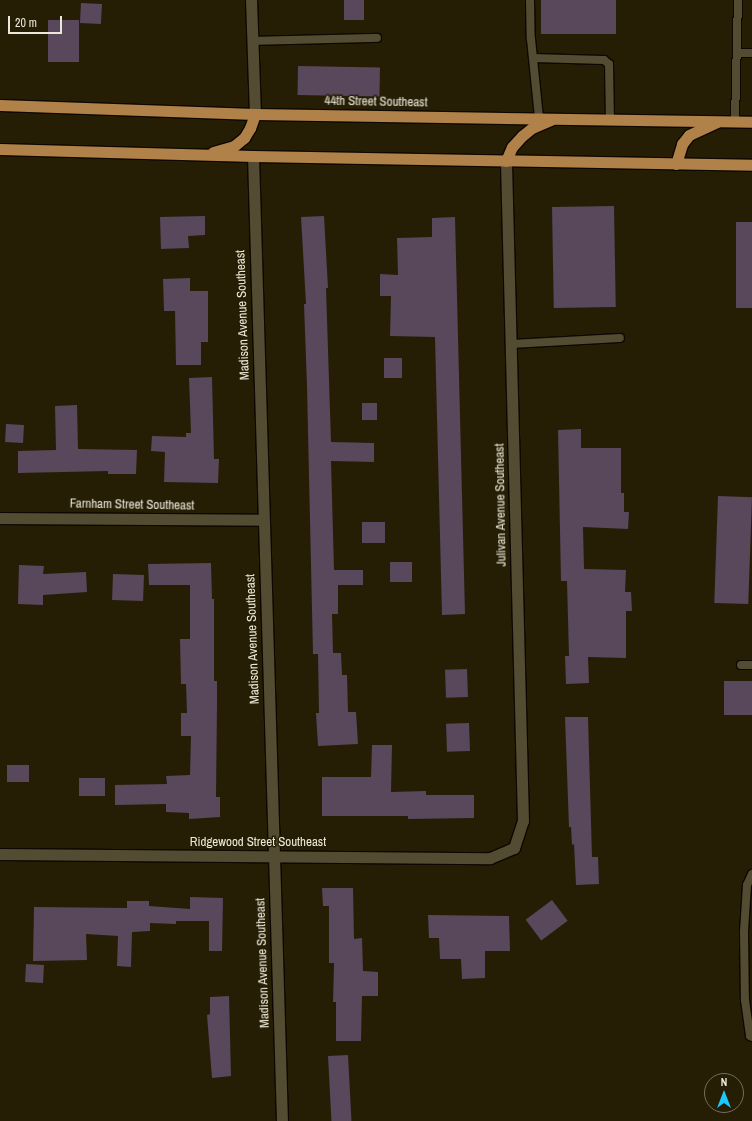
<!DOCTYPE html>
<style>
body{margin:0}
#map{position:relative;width:752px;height:1121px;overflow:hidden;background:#251e05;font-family:"Archivo Narrow",sans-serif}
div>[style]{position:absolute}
.building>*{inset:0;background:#59475c;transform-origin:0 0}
.roads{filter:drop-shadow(1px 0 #0e0800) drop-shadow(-1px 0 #0e0800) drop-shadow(0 1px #0e0800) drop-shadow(0 -1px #0e0800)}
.service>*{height:8px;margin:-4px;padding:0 4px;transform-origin:4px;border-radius:4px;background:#534b32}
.minor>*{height:11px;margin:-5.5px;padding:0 5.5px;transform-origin:5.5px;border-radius:5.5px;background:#534b32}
.primary>*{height:11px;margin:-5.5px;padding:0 5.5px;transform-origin:5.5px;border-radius:5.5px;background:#b08149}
span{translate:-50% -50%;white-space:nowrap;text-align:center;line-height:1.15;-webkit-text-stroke:3px #251e05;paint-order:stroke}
.street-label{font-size:13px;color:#ece8d9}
.north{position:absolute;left:704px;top:1073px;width:40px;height:40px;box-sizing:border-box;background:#251e05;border:1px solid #756f5a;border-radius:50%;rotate:0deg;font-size:11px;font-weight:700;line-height:16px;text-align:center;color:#ece8d9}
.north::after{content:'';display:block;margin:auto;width:14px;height:18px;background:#1acafc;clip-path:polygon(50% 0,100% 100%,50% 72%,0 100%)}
.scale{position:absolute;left:8px;top:16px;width:54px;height:18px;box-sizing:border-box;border:2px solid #ece8d9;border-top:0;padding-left:5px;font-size:12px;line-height:14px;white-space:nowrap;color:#ece8d9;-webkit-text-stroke:3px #251e05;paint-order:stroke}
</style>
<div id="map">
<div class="building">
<div style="left:344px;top:0;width:20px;height:20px"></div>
<div style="left:541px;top:0;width:75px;height:34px"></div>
<div style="left:81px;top:3px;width:21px;height:20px;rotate:3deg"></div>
<div style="left:48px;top:20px;width:31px;height:42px"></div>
<div style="left:298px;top:66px;width:82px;height:29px;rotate:1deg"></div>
<div style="left:614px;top:206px;width:101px;height:62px;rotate:89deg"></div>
<div style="clip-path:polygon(205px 216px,205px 235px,188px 236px,189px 248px,161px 249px,160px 217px)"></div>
<div style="clip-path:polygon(324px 216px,328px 288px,326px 288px,331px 442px,374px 443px,374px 462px,331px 461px,334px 570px,363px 570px,363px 585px,338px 585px,338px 614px,332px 614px,333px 653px,341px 653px,342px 675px,347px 675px,348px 712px,356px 712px,358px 744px,318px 746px,316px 713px,319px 713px,318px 654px,313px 654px,307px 386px,304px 304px,306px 304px,301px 217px)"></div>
<div style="clip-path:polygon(455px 217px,465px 614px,442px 615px,435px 337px,390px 336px,391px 296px,380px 296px,380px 274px,398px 275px,397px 238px,432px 237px,432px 218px)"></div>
<div style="left:736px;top:222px;width:16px;height:86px"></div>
<div style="clip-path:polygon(190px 278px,190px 291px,208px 291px,208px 342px,201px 342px,201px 365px,176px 365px,175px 311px,164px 311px,163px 279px)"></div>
<div style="left:402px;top:358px;width:20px;height:18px;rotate:90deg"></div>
<div style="clip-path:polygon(212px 377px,214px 459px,219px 459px,218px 483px,164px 482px,165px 452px,151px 451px,152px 436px,186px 437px,186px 433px,191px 433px,189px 378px)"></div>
<div style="left:362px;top:403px;width:15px;height:17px"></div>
<div style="clip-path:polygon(77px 405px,78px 449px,137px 450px,136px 474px,108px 474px,108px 471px,18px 473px,18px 451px,56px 450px,55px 406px)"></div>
<div style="left:6px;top:424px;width:18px;height:18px;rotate:3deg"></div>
<div style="clip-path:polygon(581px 429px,581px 448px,621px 448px,621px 493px,624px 493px,624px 512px,629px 512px,628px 529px,583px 527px,584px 569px,626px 570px,625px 592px,631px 592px,632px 611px,626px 611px,626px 658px,588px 657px,589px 683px,566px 684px,565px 656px,569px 656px,567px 581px,561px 581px,558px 430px)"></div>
<div style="left:718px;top:496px;width:34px;height:107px;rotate:2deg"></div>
<div style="left:385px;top:522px;width:21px;height:23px;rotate:90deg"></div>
<div style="left:390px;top:562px;width:22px;height:20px"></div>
<div style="clip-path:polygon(211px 563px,212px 599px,214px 599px,214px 681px,217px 681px,217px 705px,216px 797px,220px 797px,220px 817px,189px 819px,189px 813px,166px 812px,166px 804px,115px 805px,115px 785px,167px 784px,166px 776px,190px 775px,191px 736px,181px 736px,181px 713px,187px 713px,186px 684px,181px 684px,180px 639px,190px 639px,190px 585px,149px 585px,148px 564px)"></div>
<div style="clip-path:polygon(19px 565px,44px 566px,43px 574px,86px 572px,87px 592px,43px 595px,43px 605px,18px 604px)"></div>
<div style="left:113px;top:574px;width:31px;height:26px;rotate:2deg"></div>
<div style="left:467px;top:669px;width:28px;height:22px;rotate:88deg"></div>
<div style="left:724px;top:681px;width:28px;height:34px"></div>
<div style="clip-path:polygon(565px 717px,588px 717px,592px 857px,598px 857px,599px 884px,576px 885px,574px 844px,572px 845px,571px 827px,569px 827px)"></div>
<div style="left:469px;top:723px;width:28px;height:23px;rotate:88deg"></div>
<div style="clip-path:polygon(372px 745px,392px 745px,391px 792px,426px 791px,426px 795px,474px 795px,474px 818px,408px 819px,408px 816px,322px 816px,322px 777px,371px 777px)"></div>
<div style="left:7px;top:765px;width:22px;height:17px"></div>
<div style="left:79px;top:778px;width:26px;height:18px"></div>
<div style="clip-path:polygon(322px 888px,353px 888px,354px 939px,362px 938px,363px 971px,378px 972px,378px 996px,362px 996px,361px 1041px,336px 1041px,336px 1002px,333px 1002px,334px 963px,329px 963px,329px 906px,323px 906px)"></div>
<div style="clip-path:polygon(190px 897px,223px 898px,222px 951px,209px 951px,209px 921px,176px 921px,176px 924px,150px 923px,150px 931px,132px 932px,131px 967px,117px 966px,118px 936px,86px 934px,87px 960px,33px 961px,34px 907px,127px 908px,127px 901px,149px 901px,149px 906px,190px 909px)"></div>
<div style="left:552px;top:900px;width:26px;height:33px;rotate:53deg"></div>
<div style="clip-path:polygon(428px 915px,509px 916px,510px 951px,485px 951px,485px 978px,462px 979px,461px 959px,440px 959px,439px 938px,429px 938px)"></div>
<div style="left:26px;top:964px;width:18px;height:18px;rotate:3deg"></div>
<div style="clip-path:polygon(229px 996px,231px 1076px,212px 1078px,207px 1015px,210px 1014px,210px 997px)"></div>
<div style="left:348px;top:1055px;width:66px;height:20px;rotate:87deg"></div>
</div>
<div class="roads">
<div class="service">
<div style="left:530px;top:0;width:39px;rotate:89deg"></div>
<div style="left:531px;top:39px;width:79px;rotate:84.2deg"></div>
<div style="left:253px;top:41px;width:124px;rotate:-1.4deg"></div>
<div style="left:737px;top:53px;width:15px"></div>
<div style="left:533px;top:58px;width:71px;rotate:1.6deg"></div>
<div style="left:604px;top:60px;width:6px;rotate:39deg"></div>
<div style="left:609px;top:64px;width:55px;rotate:89deg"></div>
<div style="left:735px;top:121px;width:121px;rotate:-88.6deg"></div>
<div style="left:511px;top:344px;width:109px;rotate:-3.2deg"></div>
<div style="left:741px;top:665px;width:11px"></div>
<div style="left:752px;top:874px;width:12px;rotate:114deg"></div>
<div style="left:747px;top:885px;width:47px;rotate:93.7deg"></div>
<div style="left:744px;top:932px;width:68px;rotate:89.2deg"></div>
<div style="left:745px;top:1000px;width:36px;rotate:82deg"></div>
<div style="left:750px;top:1036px;width:2px;rotate:27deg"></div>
</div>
<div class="minor">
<div style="left:251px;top:0;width:114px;rotate:88deg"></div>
<div style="left:253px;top:156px;width:965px;rotate:88.28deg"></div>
<div style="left:0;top:518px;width:263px;rotate:0.4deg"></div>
<div style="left:0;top:854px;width:490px;rotate:0.5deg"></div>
<div style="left:490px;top:858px;width:26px;rotate:-23deg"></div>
<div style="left:514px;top:848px;width:28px;rotate:-72deg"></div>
<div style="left:523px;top:821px;width:660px;rotate:-91.48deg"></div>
</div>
<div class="primary">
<div style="left:0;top:105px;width:255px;rotate:2deg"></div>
<div style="left:255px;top:114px;width:497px;rotate:0.9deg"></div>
<div style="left:0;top:149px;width:253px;rotate:1.6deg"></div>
<div style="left:253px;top:156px;width:499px;rotate:1deg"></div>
<div style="left:213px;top:152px;width:22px;rotate:-16deg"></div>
<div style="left:234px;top:146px;width:13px;rotate:-39deg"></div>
<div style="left:244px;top:138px;width:12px;rotate:-59deg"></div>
<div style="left:250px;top:128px;width:15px;rotate:-70deg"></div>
<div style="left:506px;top:161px;width:15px;rotate:-67deg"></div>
<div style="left:512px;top:147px;width:15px;rotate:-48deg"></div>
<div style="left:522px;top:136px;width:13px;rotate:-39deg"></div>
<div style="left:532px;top:128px;width:21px;rotate:-23deg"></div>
<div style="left:676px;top:164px;width:21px;rotate:-73deg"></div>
<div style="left:682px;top:144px;width:11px;rotate:-52deg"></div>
<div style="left:689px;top:135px;width:31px;rotate:-25deg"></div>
</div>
</div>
<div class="street-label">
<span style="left:376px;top:102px;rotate:1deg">44th Street Southeast</span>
<span style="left:243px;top:315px;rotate:-92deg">Madison Avenue Southeast</span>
<span style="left:132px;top:505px;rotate:1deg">Farnham Street Southeast</span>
<span style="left:501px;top:505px;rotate:-91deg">Julivan Avenue Southeast</span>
<span style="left:253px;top:639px;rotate:-92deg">Madison Avenue Southeast</span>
<span style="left:258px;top:842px">Ridgewood Street Southeast</span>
<span style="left:263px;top:963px;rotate:-92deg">Madison Avenue Southeast</span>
</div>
<div class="north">N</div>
<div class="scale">20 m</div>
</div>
